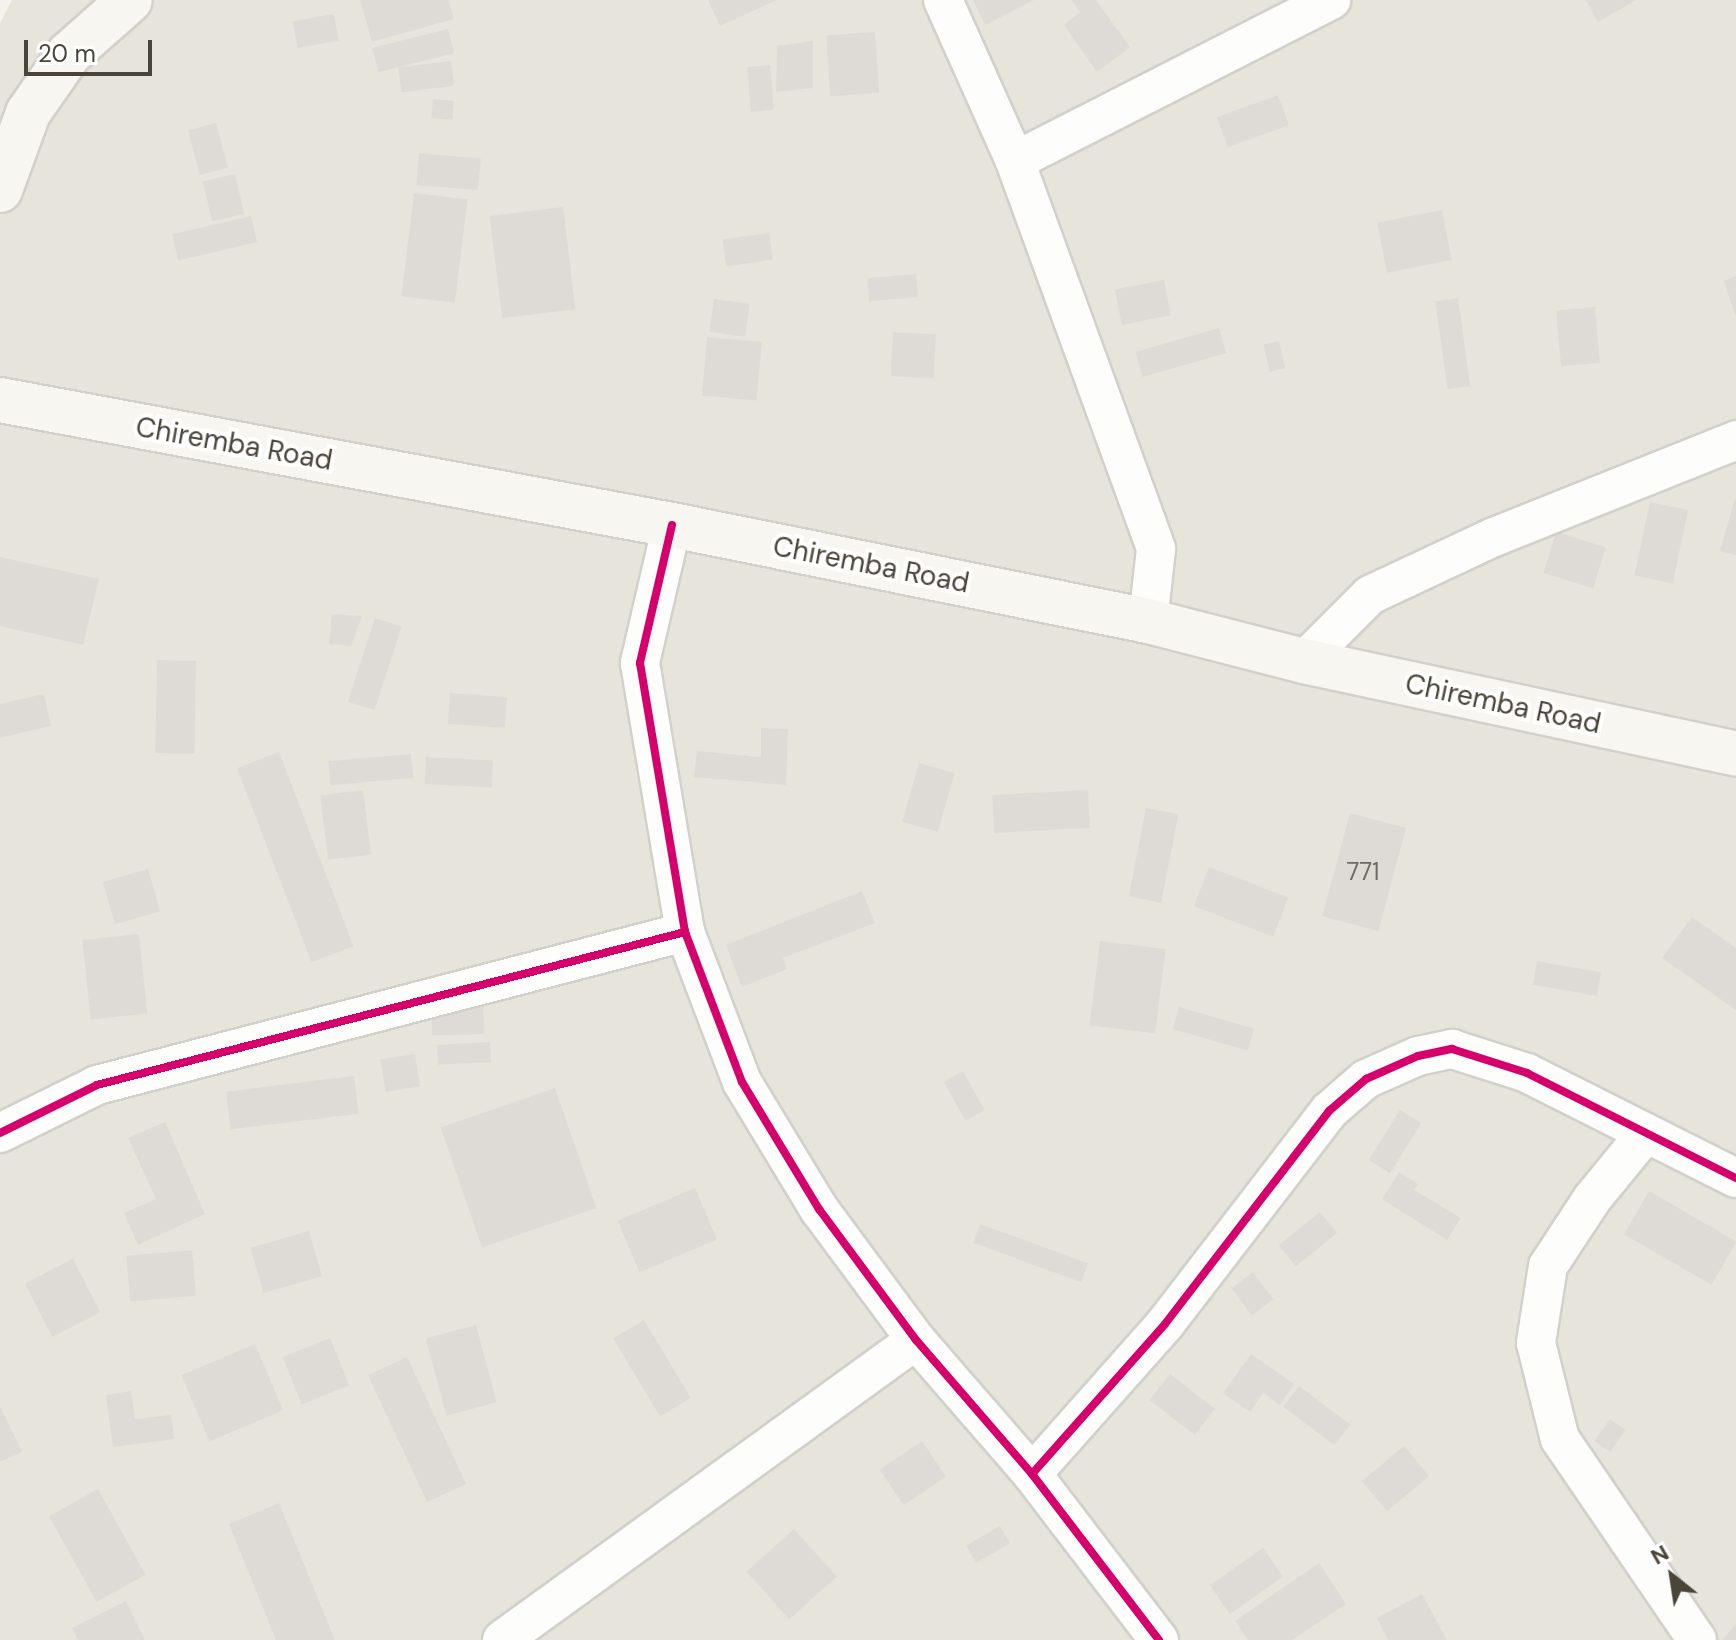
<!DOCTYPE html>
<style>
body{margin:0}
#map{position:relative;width:1736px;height:1640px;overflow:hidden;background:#f4f2ee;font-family:"DM Sans",sans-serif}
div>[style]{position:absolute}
.residential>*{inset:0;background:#e7e4dc}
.building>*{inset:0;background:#dedbd6;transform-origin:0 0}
.roads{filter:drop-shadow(2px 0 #d2d0cb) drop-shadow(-2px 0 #d2d0cb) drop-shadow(0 2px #d2d0cb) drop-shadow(0 -2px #d2d0cb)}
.street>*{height:38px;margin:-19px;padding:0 19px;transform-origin:19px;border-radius:19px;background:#fdfdfc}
.secondary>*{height:44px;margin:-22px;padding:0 22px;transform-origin:22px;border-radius:22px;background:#f7f6f1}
.cycleway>*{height:8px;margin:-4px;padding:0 4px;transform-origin:4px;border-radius:4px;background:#d6006c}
span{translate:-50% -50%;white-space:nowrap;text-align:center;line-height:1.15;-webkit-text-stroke:8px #fff;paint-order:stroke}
.number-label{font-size:24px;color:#706a61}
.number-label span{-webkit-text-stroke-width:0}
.street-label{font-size:28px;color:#4b4439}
.north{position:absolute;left:1632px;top:1536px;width:80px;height:80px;-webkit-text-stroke:6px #fff;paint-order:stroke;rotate:330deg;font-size:22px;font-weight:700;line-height:32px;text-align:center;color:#4b4439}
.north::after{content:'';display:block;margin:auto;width:28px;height:36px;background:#4b4439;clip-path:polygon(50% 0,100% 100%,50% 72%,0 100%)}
.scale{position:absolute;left:24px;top:40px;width:128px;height:36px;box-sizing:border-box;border:4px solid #4b4439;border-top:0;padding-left:10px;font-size:24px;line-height:28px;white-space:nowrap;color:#4b4439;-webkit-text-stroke:6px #fff;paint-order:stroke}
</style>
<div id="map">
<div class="residential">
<div style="clip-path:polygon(12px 0,1736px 0,1736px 1640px,0 1640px,0 23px)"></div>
</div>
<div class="building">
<div style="clip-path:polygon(360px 0,448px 0,454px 19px,372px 42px)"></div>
<div style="clip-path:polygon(708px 0,777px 0,720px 26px)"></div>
<div style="clip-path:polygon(973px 0,1034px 0,985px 25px)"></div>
<div style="clip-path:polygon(1071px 0,1096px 0,1130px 47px,1097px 72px,1064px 25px,1080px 12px)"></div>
<div style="clip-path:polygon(1586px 0,1636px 0,1598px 22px)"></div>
<div style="left:334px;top:14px;width:27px;height:42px;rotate:80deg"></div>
<div style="left:448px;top:29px;width:25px;height:78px;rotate:76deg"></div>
<div style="left:875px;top:32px;width:61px;height:49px;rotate:86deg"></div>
<div style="clip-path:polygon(813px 41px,813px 88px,776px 92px,777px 46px)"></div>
<div style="left:451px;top:61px;width:25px;height:53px;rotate:83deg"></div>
<div style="left:770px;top:65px;width:45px;height:23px;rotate:85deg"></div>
<div style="left:1278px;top:95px;width:32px;height:65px;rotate:70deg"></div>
<div style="left:433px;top:99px;width:21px;height:19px;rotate:5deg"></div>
<div style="left:216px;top:123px;width:46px;height:29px;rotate:75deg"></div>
<div style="left:419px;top:153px;width:62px;height:32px;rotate:5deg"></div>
<div style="left:235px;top:174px;width:41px;height:33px;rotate:77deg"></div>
<div style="left:414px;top:193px;width:54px;height:104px;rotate:7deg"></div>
<div style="left:563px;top:207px;width:103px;height:74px;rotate:83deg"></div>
<div style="left:1442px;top:210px;width:51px;height:66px;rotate:79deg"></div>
<div style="left:251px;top:216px;width:27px;height:81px;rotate:77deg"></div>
<div style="left:769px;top:233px;width:27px;height:47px;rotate:82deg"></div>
<div style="left:916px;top:274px;width:23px;height:49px;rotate:85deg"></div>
<div style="clip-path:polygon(1736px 276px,1736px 315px,1735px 315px,1724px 281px)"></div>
<div style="left:1164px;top:280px;width:36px;height:50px;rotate:79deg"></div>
<div style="left:1458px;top:298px;width:89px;height:23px;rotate:82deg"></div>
<div style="left:714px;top:299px;width:36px;height:33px;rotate:8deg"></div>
<div style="left:1595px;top:307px;width:56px;height:39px;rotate:85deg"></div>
<div style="left:1219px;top:328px;width:26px;height:87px;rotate:74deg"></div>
<div style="left:893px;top:332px;width:43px;height:44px;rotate:3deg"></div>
<div style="left:707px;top:337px;width:55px;height:59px;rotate:5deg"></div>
<div style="left:1279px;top:341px;width:28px;height:16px;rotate:77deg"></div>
<div style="clip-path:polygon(1735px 499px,1736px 499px,1736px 555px,1720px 551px)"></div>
<div style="left:1650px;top:502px;width:39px;height:75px;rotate:12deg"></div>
<div style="left:1556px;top:532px;width:52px;height:43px;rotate:17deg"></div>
<div style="clip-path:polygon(0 557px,99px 579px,83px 645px,0 626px)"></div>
<div style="clip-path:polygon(332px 614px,362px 616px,351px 646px,329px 644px)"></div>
<div style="left:375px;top:618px;width:28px;height:88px;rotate:18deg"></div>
<div style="left:157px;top:660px;width:39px;height:93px;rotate:1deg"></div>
<div style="left:450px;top:693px;width:57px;height:31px;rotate:4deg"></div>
<div style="clip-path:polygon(44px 694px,51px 726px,0 738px,0 704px)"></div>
<div style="clip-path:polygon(761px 728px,788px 729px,786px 785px,694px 777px,697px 751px,761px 757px)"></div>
<div style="left:279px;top:752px;width:208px;height:45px;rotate:69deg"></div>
<div style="left:411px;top:754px;width:24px;height:83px;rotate:85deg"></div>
<div style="left:426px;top:757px;width:67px;height:27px;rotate:3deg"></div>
<div style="left:919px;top:763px;width:37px;height:61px;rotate:16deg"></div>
<div style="left:363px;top:790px;width:65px;height:43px;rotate:83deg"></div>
<div style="left:1088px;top:790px;width:38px;height:96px;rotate:87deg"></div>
<div style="left:1146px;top:808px;width:33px;height:90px;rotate:11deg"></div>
<div style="left:1350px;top:813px;width:58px;height:107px;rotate:15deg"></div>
<div style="left:1209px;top:867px;width:85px;height:42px;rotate:21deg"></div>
<div style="left:148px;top:869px;width:44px;height:47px;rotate:74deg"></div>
<div style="clip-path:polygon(862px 891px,875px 923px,783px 958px,787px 969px,742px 987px,726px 945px)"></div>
<div style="clip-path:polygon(1692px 917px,1736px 948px,1736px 1010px,1662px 958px)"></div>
<div style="left:139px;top:934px;width:80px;height:57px;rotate:84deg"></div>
<div style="left:1100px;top:941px;width:66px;height:85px;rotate:7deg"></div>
<div style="left:1537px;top:961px;width:65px;height:24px;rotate:10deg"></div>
<div style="left:483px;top:998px;width:36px;height:52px;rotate:88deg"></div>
<div style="left:1179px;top:1007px;width:78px;height:23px;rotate:16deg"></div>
<div style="left:490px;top:1042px;width:20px;height:53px;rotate:87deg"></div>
<div style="left:415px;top:1054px;width:33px;height:35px;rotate:81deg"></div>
<div style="left:963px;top:1071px;width:45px;height:22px;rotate:61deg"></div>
<div style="left:354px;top:1076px;width:38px;height:129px;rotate:83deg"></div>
<div style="left:555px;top:1088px;width:127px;height:121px;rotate:71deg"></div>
<div style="left:1400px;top:1110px;width:25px;height:59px;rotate:32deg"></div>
<div style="clip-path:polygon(165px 1122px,205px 1214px,138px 1245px,124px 1213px,156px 1199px,128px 1138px)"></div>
<div style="clip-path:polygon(1399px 1172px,1418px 1184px,1414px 1190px,1461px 1218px,1447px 1240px,1382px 1199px)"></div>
<div style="left:695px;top:1188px;width:56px;height:84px;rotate:67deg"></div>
<div style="left:1649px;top:1191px;width:101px;height:50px;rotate:30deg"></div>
<div style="left:1320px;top:1212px;width:27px;height:53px;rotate:51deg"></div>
<div style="left:980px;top:1224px;width:115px;height:20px;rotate:20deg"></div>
<div style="left:309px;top:1231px;width:47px;height:61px;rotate:74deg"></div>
<div style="left:192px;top:1250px;width:46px;height:66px;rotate:85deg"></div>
<div style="left:73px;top:1259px;width:60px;height:54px;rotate:63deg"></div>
<div style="left:1253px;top:1272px;width:34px;height:27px;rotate:53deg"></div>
<div style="left:644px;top:1320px;width:91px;height:36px;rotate:59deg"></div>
<div style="left:476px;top:1325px;width:80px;height:52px;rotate:75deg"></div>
<div style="left:330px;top:1338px;width:51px;height:51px;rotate:68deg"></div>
<div style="left:255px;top:1344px;width:72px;height:80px;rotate:67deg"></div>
<div style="clip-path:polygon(1251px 1354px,1294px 1384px,1280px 1405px,1263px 1393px,1250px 1412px,1223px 1393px)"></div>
<div style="left:407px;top:1357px;width:140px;height:43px;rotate:65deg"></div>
<div style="left:1170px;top:1374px;width:57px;height:33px;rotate:38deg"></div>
<div style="left:1299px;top:1386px;width:64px;height:26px;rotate:37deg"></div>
<div style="clip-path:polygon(131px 1391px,135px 1419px,171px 1415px,174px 1439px,113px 1447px,106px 1395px)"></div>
<div style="clip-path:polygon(0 1406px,22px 1452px,0 1462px)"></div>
<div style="left:1610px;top:1419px;width:19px;height:27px;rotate:35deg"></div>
<div style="left:922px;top:1441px;width:43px;height:51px;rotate:56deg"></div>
<div style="left:1404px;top:1446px;width:39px;height:55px;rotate:50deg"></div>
<div style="left:98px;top:1489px;width:98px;height:56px;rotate:61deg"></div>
<div style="clip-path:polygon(279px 1503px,335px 1640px,276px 1640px,229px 1524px)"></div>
<div style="left:1000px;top:1526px;width:20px;height:39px;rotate:60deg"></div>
<div style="left:794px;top:1529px;width:64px;height:64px;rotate:48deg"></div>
<div style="left:1263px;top:1548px;width:35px;height:65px;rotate:55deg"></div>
<div style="clip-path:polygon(1319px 1563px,1346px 1604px,1292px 1640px,1248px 1640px,1235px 1621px)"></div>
<div style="clip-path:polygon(1422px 1594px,1447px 1640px,1388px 1640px,1377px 1618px)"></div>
<div style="clip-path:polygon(126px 1601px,145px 1640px,78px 1640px,72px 1628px)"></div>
<div style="clip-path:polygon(1736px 1624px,1736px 1640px,1722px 1640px)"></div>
</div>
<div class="roads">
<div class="street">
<div style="left:943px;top:0;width:176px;rotate:65.9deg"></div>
<div style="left:1015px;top:161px;width:413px;rotate:70deg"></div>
<div style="left:1156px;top:549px;width:72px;rotate:96.3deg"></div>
<div style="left:1015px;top:161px;width:355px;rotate:-27deg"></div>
<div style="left:672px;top:525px;width:142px;rotate:103.1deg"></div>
<div style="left:640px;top:663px;width:273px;rotate:80.5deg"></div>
<div style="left:685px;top:932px;width:160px;rotate:69.2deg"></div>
<div style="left:742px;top:1082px;width:149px;rotate:58.8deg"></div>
<div style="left:819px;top:1209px;width:163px;rotate:53.5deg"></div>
<div style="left:916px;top:1340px;width:177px;rotate:49.1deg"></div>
<div style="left:1032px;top:1474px;width:209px;rotate:52.6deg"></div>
<div style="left:1304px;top:661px;width:93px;rotate:-45deg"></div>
<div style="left:1370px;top:595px;width:137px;rotate:-25.1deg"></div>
<div style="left:1494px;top:537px;width:261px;rotate:-21.8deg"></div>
<div style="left:0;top:1133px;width:108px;rotate:-26.3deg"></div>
<div style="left:97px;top:1085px;width:608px;rotate:-14.59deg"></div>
<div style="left:1646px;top:1133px;width:85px;rotate:129.3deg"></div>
<div style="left:1592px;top:1199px;width:80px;rotate:123.3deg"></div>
<div style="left:1548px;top:1266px;width:78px;rotate:98.9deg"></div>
<div style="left:1536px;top:1343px;width:99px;rotate:76deg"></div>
<div style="left:1560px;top:1439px;width:243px;rotate:55.7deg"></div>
<div style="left:1032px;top:1474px;width:200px;rotate:-48.4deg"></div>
<div style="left:1165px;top:1324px;width:269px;rotate:-52.4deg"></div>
<div style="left:1329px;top:1111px;width:49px;rotate:-40.9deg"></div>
<div style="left:1366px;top:1079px;width:57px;rotate:-23.9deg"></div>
<div style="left:1418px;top:1056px;width:35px;rotate:-12deg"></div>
<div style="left:1452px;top:1049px;width:79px;rotate:17.7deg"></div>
<div style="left:1527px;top:1073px;width:234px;rotate:26.7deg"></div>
<div style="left:502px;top:1640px;width:511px;rotate:-35.93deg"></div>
</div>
<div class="secondary">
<div style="left:0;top:190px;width:82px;rotate:-70deg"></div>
<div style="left:28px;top:113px;width:72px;rotate:-55.2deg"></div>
<div style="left:69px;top:54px;width:81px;rotate:-41.5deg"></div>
<div style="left:0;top:400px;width:684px;rotate:10.54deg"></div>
<div style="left:672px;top:525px;width:486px;rotate:11.4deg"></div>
<div style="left:1148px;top:621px;width:161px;rotate:14.4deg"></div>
<div style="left:1304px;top:661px;width:442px;rotate:12.1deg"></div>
</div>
</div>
<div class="cycleway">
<div style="left:672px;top:525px;width:142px;rotate:103.1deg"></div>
<div style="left:640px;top:663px;width:273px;rotate:80.5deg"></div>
<div style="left:685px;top:932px;width:160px;rotate:69.2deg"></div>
<div style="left:742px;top:1082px;width:149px;rotate:58.8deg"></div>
<div style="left:819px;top:1209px;width:163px;rotate:53.5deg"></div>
<div style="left:916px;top:1340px;width:177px;rotate:49.1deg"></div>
<div style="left:1032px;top:1474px;width:209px;rotate:52.6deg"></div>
<div style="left:0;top:1133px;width:108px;rotate:-26.3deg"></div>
<div style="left:97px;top:1085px;width:608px;rotate:-14.59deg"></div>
<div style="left:1032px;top:1474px;width:200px;rotate:-48.4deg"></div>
<div style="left:1165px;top:1324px;width:269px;rotate:-52.4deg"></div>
<div style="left:1329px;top:1111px;width:49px;rotate:-40.9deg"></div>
<div style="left:1366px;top:1079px;width:57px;rotate:-23.9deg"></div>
<div style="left:1418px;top:1056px;width:35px;rotate:-12deg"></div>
<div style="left:1452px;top:1049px;width:79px;rotate:17.7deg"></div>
<div style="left:1527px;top:1073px;width:234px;rotate:26.7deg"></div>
</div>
<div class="number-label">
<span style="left:1363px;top:872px">771</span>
</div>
<div class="street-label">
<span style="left:234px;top:444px;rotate:10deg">Chiremba Road</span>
<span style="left:871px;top:565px;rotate:11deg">Chiremba Road</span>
<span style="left:1503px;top:704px;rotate:12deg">Chiremba Road</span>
</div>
<div class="north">N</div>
<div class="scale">20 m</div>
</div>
